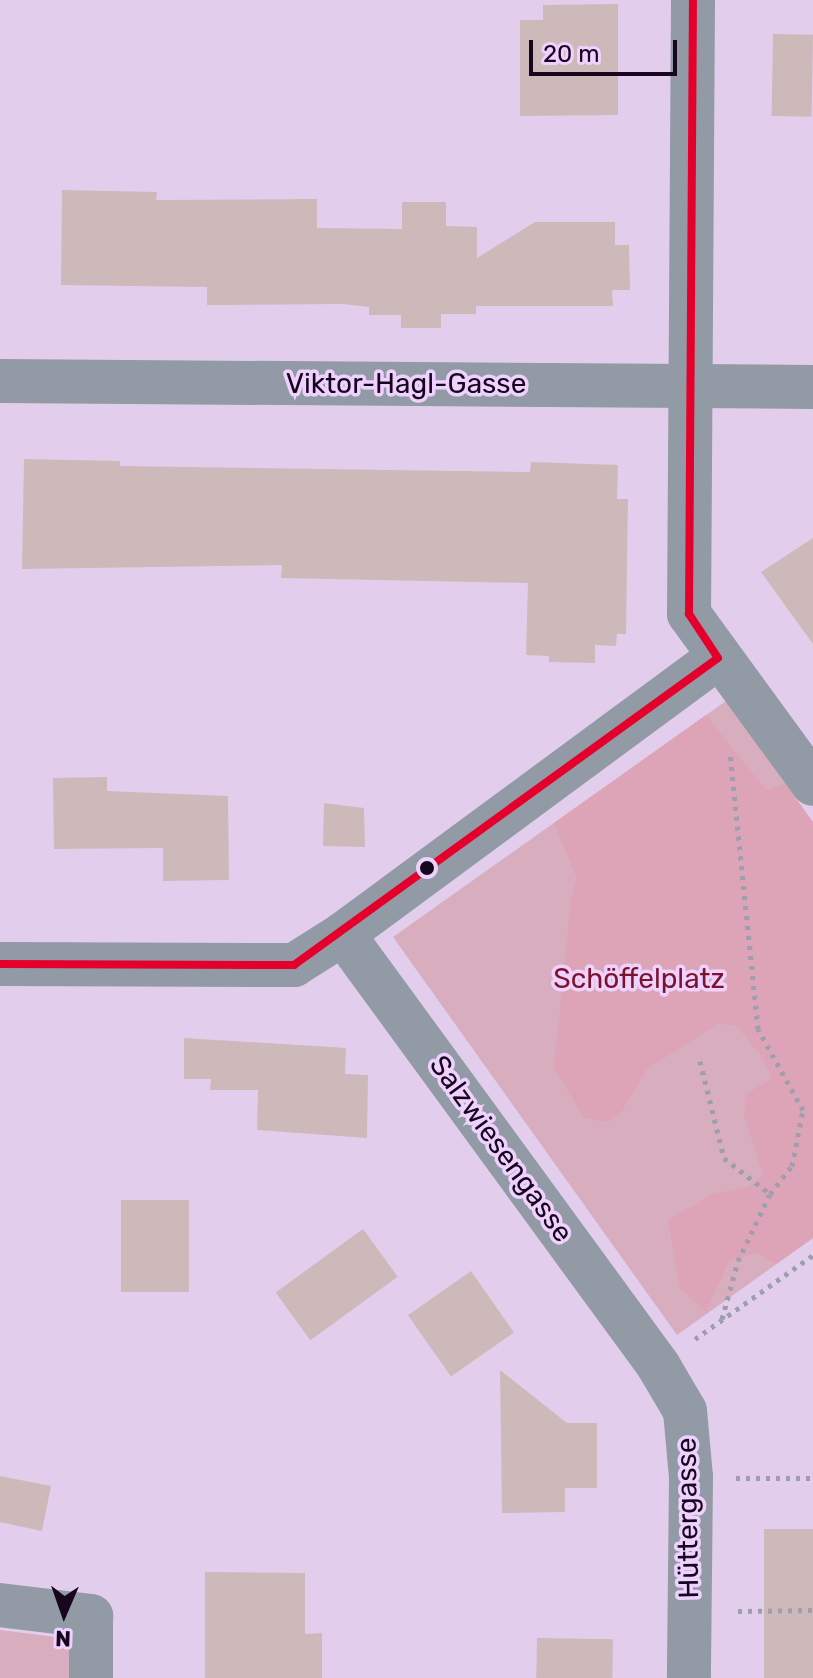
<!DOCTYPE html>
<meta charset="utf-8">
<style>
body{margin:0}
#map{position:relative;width:813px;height:1678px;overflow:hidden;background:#e2ceec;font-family:Rubik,sans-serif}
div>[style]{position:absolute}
.green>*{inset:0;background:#d8adbd}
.forest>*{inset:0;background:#dca4b6}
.building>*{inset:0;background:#cdb9b9;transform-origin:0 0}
.path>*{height:5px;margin-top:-2.5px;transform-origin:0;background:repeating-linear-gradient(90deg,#9f9ead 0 4px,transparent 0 10px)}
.street>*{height:44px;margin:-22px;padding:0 22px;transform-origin:22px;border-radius:22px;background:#919aa5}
.bus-1>*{height:8px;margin:-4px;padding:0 4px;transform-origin:4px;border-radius:4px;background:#e4002b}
.dots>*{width:22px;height:22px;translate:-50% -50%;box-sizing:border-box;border:4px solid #eed2fd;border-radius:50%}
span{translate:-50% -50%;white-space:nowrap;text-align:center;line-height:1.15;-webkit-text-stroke:7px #eed2fd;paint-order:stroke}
.street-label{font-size:28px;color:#18061f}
.park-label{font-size:28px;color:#7c132b}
.north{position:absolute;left:24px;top:1574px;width:80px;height:80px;-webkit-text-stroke:6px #eed2fd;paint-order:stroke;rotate:182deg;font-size:22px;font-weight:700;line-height:32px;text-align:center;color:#18061f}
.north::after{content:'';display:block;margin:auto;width:28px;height:36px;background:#18061f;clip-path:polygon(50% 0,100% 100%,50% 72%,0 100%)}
.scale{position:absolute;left:529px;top:40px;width:148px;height:36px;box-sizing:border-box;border:4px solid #18061f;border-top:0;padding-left:10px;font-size:24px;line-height:28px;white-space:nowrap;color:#18061f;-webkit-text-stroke:6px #eed2fd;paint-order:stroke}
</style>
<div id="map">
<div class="green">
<div style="clip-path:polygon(726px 701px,813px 822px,813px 1238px,677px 1335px,393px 937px)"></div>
<div style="clip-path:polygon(0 1630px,64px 1638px,74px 1651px,74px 1678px,0 1678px)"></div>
</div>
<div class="forest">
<div style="clip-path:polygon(706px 715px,766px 790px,785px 783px,813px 823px,813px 1238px,776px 1264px,757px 1253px,729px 1261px,706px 1312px,680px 1289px,668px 1220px,712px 1194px,748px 1187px,763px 1175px,744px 1115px,746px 1094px,773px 1078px,761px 1056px,736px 1025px,718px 1024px,647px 1069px,622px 1111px,608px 1122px,584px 1118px,554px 1068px,571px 898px,577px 879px,554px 823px)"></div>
</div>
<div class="building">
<div style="clip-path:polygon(618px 4px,618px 115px,520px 116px,520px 20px,543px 20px,543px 5px)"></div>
<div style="left:773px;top:34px;width:40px;height:82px;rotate:1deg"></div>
<div style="clip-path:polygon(62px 190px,157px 192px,156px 200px,317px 199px,317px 228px,402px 229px,402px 202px,446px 202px,446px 226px,477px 227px,477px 258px,535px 222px,615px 222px,615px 245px,629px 245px,630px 290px,612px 290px,613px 306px,476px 306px,476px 314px,441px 314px,441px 328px,401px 328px,401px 315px,369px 315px,369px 307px,343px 304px,207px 305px,207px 287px,61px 285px)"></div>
<div style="clip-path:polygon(24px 459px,120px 461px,120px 466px,530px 472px,531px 462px,618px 465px,617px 499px,628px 499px,626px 634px,617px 634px,616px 646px,595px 645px,595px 663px,549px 662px,549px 656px,526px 655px,528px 583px,281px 578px,282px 565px,22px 569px)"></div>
<div style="clip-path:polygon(813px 538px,813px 644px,761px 572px)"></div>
<div style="clip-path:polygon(107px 777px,107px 791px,228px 796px,229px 880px,163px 881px,163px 848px,54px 849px,53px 778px)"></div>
<div style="clip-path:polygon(324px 803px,364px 808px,365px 847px,323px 846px)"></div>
<div style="clip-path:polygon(184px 1038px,346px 1048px,345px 1074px,368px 1075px,367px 1138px,257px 1130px,258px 1090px,210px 1090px,211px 1079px,184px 1079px)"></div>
<div style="left:121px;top:1200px;width:68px;height:92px"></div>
<div style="left:363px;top:1229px;width:59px;height:108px;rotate:54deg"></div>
<div style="left:471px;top:1271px;width:75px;height:77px;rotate:55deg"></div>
<div style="clip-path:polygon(500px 1370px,567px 1423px,597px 1423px,597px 1488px,565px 1488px,565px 1512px,502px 1513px)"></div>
<div style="clip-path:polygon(0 1476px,51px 1486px,42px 1531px,0 1522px)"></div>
<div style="left:813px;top:1529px;width:149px;height:49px;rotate:90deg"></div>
<div style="clip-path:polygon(205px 1572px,305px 1573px,305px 1634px,322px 1633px,322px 1678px,205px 1678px)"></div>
<div style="left:537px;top:1638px;width:76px;height:40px;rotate:1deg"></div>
</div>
<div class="path">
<div style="left:700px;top:1061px;width:100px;rotate:76.1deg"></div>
<div style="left:724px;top:1158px;width:58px;rotate:38deg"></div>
<div style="left:722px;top:1319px;width:60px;rotate:-74.6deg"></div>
<div style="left:738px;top:1261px;width:74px;rotate:-64.5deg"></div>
<div style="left:770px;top:1194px;width:36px;rotate:-52deg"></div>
<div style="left:792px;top:1166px;width:57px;rotate:-78.9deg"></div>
<div style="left:803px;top:1110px;width:93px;rotate:-119.1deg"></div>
<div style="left:758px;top:1029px;width:276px;rotate:-95.8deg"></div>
<div style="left:695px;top:1339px;width:145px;rotate:-35.4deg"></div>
<div style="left:736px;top:1478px;width:77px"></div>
<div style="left:738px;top:1611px;width:75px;rotate:-0.8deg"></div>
</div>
<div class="street">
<div style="left:693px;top:0;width:614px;rotate:90.37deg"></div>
<div style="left:689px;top:614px;width:210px;rotate:53.9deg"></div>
<div style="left:0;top:381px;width:813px;rotate:0.42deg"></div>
<div style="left:343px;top:934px;width:534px;rotate:53.84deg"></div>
<div style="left:658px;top:1365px;width:53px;rotate:59.6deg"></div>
<div style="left:685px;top:1411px;width:66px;rotate:84.8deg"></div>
<div style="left:691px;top:1477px;width:201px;rotate:90.6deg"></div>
<div style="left:0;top:964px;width:294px;rotate:0.2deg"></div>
<div style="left:294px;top:965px;width:58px;rotate:-32.3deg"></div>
<div style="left:343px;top:934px;width:466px;rotate:-36.4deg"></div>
<div style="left:0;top:1605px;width:92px;rotate:6.9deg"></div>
<div style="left:91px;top:1616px;width:62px;rotate:90deg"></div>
</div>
<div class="bus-1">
<div style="left:0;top:964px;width:294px;rotate:0.2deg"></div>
<div style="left:294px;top:965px;width:523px;rotate:-35.91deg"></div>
<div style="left:718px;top:658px;width:53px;rotate:-123.4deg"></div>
<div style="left:689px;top:614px;width:614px;rotate:-89.63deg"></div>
</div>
<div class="dots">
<div style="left:427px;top:868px;background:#18061f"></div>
</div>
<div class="street-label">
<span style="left:406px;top:384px">Viktor-Hagl-Gasse</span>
<span style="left:501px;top:1149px;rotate:54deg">Salzwiesengasse</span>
<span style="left:688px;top:1518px;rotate:-91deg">Hüttergasse</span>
</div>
<div class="park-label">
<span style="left:639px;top:979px">Schöffelplatz</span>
</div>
<div class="north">N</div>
<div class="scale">20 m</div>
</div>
